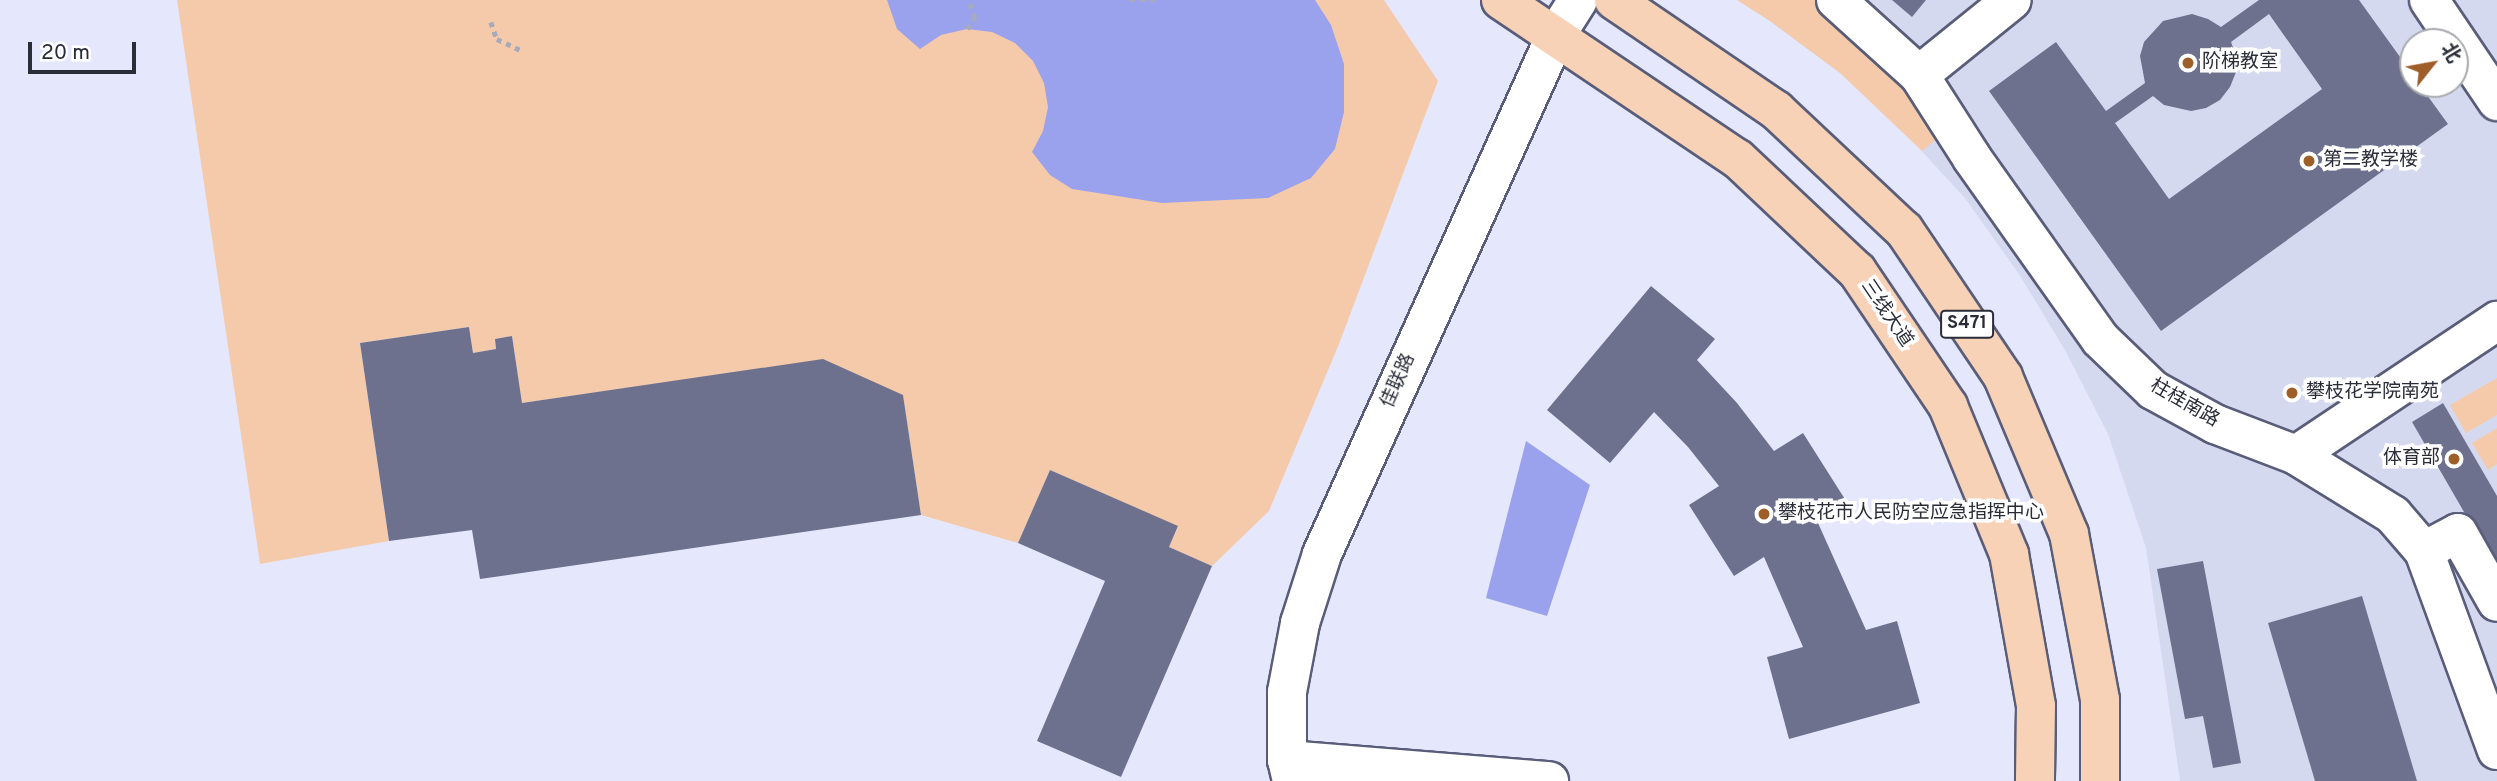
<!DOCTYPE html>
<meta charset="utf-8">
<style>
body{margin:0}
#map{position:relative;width:2497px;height:781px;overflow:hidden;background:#e5e8fc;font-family:Overpass,"Noto Sans SC",sans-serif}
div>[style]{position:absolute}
.built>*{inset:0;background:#d5d9f0}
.green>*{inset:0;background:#f5caab}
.water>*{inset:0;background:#9aa2ed}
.building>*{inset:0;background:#6d718e}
.path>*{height:4.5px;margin-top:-2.25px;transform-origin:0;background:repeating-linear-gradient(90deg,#a7aabb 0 5px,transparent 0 10px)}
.roads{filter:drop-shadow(2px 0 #595d79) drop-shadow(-2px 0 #595d79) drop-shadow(0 2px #595d79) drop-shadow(0 -2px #595d79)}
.minor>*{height:38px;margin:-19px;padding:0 19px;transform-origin:19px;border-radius:19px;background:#fff}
.major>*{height:38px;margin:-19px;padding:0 19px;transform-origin:19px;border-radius:19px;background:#f7d2b6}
.dots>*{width:19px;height:19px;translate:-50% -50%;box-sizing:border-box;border:4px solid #fff;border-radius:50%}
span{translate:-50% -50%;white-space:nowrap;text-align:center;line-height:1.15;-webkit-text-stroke:7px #fff;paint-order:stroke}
.shield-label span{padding:2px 5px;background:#fff;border:2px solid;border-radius:5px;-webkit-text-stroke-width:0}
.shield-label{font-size:18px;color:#2a2c38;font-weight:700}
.poi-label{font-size:19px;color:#2a2c38}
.left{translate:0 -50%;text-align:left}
.right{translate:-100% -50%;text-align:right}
.street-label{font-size:19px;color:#2a2c38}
.north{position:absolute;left:2399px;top:28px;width:70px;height:70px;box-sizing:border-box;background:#fff;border:2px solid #aaabaf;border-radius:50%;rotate:59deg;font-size:19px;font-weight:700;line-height:28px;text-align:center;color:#2a2c38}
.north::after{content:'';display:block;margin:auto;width:24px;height:32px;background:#9e5e27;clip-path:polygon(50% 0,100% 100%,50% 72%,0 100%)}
.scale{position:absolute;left:28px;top:42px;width:108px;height:32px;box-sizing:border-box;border:4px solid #2a2c38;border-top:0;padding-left:9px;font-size:21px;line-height:24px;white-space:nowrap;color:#2a2c38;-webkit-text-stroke:5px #fff;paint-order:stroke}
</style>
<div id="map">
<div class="built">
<div style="clip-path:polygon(evenodd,1737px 0,2497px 0,2497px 781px,2180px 781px,2146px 548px,2108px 434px,2066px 352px,2019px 274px,1964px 197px,1904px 132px,1840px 73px,1770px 21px,1737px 0,2413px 42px,2455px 42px,2455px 84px,2413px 84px,2413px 42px)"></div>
</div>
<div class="green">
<div style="clip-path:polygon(177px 0,1384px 0,1438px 81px,1339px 344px,1269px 511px,1212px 566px,1169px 547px,1178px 527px,1050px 470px,1018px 543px,921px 515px,903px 396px,823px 360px,522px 403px,512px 336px,495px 339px,496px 349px,473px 353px,469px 327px,360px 343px,389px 541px,260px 564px)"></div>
<div style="clip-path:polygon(1737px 0,1815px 0,1906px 79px,1940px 136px,1922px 151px,1840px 73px,1770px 21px)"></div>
<div style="clip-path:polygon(2497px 378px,2497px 415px,2466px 433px,2450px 405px)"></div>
<div style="clip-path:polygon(2497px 428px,2497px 464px,2488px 470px,2472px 443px)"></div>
</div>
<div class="water">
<div style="clip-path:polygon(887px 0,1315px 0,1331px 25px,1344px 64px,1344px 112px,1335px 149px,1311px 178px,1268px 198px,1162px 203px,1072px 189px,1050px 175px,1032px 152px,1043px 131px,1048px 107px,1044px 83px,1033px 61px,1015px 43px,992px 32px,967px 29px,941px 35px,920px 49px,897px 29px)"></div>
<div style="clip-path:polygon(1526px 441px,1590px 485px,1547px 616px,1486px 598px)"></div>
</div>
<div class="building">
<div style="clip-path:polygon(1892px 0,1926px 0,1912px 17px)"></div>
<div style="clip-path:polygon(evenodd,2259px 0,2359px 0,2413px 75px,2413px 84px,2419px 84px,2448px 124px,2161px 331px,1989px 91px,2056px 42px,2106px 111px,2145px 83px,2140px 56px,2144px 42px,2163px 21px,2192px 14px,2208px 19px,2221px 27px,2259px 0,2269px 14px,2322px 89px,2169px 199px,2115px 123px,2153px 96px,2164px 105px,2191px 111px,2206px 108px,2220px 100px,2230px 87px,2236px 72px,2236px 56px,2231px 42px,2269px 14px)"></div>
<div style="clip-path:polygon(1651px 286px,1715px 339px,1697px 360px,1737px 403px,1774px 451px,1803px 433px,1848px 504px,1818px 523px,1866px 630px,1897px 621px,1920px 703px,1789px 739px,1767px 657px,1803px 647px,1764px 557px,1734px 576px,1689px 505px,1719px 486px,1688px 447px,1654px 412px,1610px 463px,1547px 410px)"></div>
<div style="clip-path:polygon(469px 327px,473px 353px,496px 349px,495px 339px,512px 336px,522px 403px,823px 359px,903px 395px,921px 515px,480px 579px,472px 530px,389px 541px,360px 343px)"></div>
<div style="clip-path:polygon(2443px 403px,2497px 496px,2497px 569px,2412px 422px)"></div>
<div style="clip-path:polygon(1050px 470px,1178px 526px,1169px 547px,1212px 566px,1121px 777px,1037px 741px,1105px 581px,1018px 543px)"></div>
<div style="clip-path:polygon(2203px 561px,2241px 763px,2213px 768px,2203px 716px,2185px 719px,2157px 569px)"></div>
<div style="clip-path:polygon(2362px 596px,2417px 781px,2315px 781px,2268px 623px)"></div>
</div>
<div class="path">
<div style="left:1130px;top:0;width:25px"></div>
<div style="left:491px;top:22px;width:18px;rotate:71deg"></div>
<div style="left:497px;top:39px;width:29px;rotate:25deg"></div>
<div style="left:967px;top:29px;width:14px;rotate:-54deg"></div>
<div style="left:975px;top:18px;width:19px;rotate:-111deg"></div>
</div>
<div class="roads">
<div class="minor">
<div style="left:1836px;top:0;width:112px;rotate:42.1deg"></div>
<div style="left:1919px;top:75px;width:98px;rotate:57.4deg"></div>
<div style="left:1972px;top:158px;width:222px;rotate:54.7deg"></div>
<div style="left:2100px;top:339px;width:74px;rotate:43.9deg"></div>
<div style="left:2153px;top:390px;width:71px;rotate:28.7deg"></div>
<div style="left:2215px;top:424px;width:87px;rotate:20.9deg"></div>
<div style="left:2296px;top:455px;width:114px;rotate:31.7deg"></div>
<div style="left:2393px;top:515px;width:48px;rotate:49.3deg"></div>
<div style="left:2424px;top:551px;width:212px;rotate:69.9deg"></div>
<div style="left:2429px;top:0;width:122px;rotate:56deg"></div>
<div style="left:1919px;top:75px;width:119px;rotate:-38.9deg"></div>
<div style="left:2296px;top:455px;width:242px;rotate:-33.7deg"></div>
<div style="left:2424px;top:551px;width:38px;rotate:-28deg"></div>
<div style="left:2458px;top:533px;width:79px;rotate:60.5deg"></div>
<div style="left:1287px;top:760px;width:263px;rotate:4.6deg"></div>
<div style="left:1292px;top:781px;width:22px;rotate:-103deg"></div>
<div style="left:1287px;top:760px;width:68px;rotate:-90deg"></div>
<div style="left:1287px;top:692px;width:70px;rotate:-79.3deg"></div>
<div style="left:1300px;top:623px;width:72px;rotate:-72.3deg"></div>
<div style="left:1322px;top:554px;width:569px;rotate:-65.73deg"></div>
<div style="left:1556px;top:35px;width:41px;rotate:-57.8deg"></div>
</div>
<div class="major">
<div style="left:1501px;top:0;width:285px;rotate:33.9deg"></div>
<div style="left:1738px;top:159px;width:163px;rotate:43.3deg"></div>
<div style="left:1857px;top:271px;width:163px;rotate:56deg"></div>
<div style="left:1948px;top:406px;width:160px;rotate:67.6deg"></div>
<div style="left:2009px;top:554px;width:154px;rotate:79.9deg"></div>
<div style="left:2036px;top:706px;width:75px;rotate:90.8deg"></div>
<div style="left:1614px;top:0;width:196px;rotate:34.2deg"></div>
<div style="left:1776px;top:110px;width:175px;rotate:43.2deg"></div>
<div style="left:1904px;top:230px;width:177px;rotate:56deg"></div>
<div style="left:2003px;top:377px;width:170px;rotate:67.2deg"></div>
<div style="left:2069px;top:534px;width:169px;rotate:79.4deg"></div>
<div style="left:2100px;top:700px;width:81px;rotate:90deg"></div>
</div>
</div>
<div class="dots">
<div style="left:2188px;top:63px;background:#9e5e27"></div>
<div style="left:2309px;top:161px;background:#9e5e27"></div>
<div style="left:2292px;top:393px;background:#9e5e27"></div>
<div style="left:2454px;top:459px;background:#9e5e27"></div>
<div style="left:1764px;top:514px;background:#9e5e27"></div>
</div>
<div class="shield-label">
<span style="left:1967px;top:324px">S471</span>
</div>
<div class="poi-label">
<span class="left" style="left:2202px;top:63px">阶梯教室</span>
<span class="left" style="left:2323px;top:161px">第二教学楼</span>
<span class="left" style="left:2306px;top:393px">攀枝花学院南苑</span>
<span class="right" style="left:2440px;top:459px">体育部</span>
<span class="left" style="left:1778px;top:514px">攀枝花市人民防空应急指挥中心</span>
</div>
<div class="street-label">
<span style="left:1886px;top:314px;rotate:56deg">三线大道</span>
<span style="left:1399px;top:381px;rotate:-66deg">佳联路</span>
<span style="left:2184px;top:404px;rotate:30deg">柱桂南路</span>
</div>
<div class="north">北</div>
<div class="scale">20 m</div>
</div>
